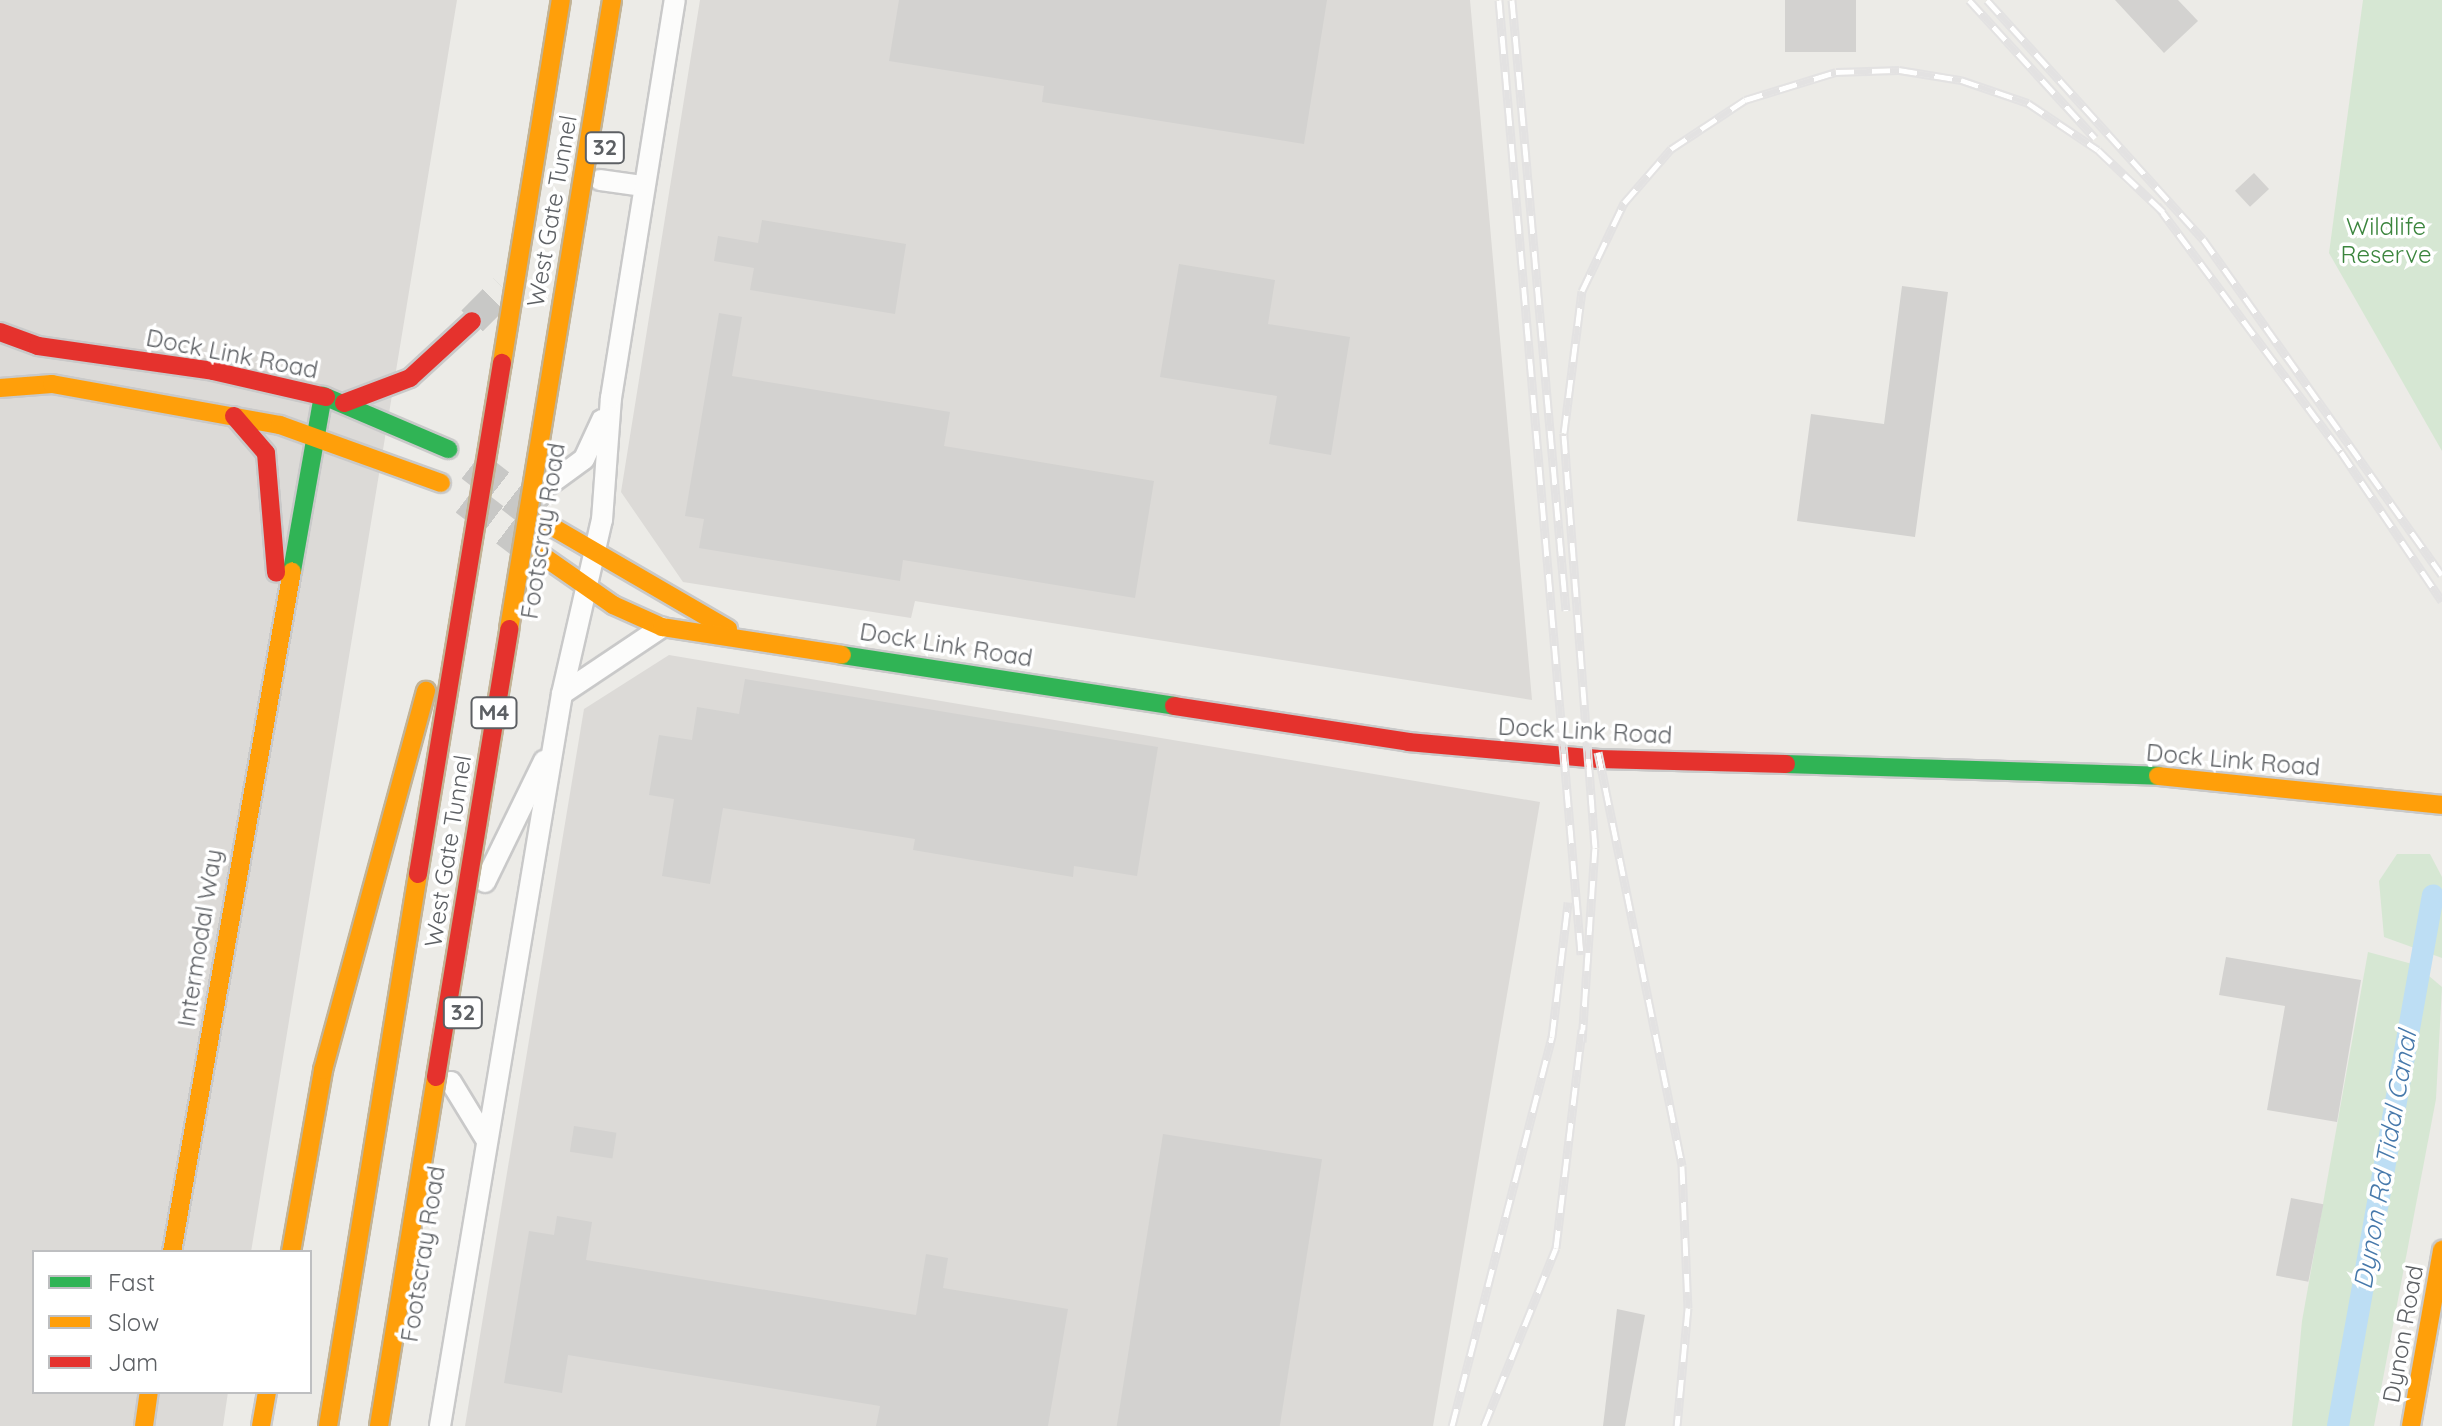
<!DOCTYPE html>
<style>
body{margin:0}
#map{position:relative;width:2442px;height:1426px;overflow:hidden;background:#ecebe7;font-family:Quicksand,sans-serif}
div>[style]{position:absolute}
.industrial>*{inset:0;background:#dcdad7}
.green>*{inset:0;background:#d6e7d3}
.canal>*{height:22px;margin:-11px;padding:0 11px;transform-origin:11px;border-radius:11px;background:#bddef4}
.building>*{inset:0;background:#d3d2d0;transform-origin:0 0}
.secondary-tunnel>*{height:30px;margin-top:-15px;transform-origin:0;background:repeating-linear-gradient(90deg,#c8c8c6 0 30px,transparent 0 45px)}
.primary-tunnel>*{height:34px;margin-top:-17px;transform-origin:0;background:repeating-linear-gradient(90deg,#c8c8c6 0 34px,transparent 0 51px)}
.roads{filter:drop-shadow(2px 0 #c9c9c9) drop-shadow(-2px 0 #c9c9c9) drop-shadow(0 2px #c9c9c9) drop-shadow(0 -2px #c9c9c9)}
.street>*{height:20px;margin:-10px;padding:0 10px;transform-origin:10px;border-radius:10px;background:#fcfcfb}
.fast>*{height:18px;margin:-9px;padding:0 9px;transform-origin:9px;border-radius:9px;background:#30b455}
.slow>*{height:18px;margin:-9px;padding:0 9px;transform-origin:9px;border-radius:9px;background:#ff9f0a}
.jam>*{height:18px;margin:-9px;padding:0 9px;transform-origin:9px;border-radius:9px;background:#e5322d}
.rail>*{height:9px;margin-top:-4.5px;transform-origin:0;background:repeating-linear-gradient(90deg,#fff 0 18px,#e3e2e2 0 36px);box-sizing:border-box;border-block:2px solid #e3e2e2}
.bridges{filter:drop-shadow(2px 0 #c2b396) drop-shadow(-2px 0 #c2b396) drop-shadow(0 2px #c2b396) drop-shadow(0 -2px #c2b396)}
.slow-bridge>*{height:18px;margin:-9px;padding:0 9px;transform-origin:9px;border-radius:9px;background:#ff9f0a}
.jam-bridge>*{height:18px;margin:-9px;padding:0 9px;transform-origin:9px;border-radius:9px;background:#e5322d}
span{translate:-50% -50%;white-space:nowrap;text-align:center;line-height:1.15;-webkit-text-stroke:7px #fff;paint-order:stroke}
.shield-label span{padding:2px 6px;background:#fff;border:2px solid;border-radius:6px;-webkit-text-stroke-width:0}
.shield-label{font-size:22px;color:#5d6064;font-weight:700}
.street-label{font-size:24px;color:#5d6064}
.park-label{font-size:24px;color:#3b853d}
.water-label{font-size:26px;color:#4779ab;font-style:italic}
.legend{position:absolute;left:32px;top:1250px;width:280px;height:144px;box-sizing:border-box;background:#fff;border:2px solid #bebfc1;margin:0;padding:10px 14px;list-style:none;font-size:24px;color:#5d6064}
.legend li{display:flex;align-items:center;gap:16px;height:40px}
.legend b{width:40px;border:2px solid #bebfc1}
</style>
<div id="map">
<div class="industrial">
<div style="clip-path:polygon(0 0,457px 0,251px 1252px,34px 1252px,34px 1392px,228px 1392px,223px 1426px,0 1426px)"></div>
<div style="clip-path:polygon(700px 0,1470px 0,1532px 700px,915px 601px,911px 618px,683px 582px,621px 492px)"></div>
<div style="clip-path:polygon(669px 655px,1540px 802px,1433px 1426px,465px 1426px,584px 709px)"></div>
</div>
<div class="green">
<div style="clip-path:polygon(2363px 0,2442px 0,2442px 451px,2329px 253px)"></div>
<div style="clip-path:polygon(2397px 854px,2430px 854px,2442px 877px,2442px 958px,2384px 937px,2379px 881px)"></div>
<div style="clip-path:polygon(2368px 952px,2416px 965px,2442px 987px,2436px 1099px,2374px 1426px,2292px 1426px,2302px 1321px)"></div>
</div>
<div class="canal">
<div style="left:2338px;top:1426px;width:539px;rotate:-79.86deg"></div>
</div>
<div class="building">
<div style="clip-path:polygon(899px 0,1327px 0,1304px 144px,1042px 102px,1044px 86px,889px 61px)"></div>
<div style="left:1785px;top:0;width:71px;height:52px"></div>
<div style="clip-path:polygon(2115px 0,2178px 0,2198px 21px,2164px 53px)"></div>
<div style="left:2254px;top:173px;width:22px;height:26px;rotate:47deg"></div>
<div style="clip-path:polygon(762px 220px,906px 244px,895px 314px,750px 290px,754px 268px,714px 261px,718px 236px,758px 243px)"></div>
<div style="clip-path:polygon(1179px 264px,1275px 280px,1268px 324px,1350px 337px,1331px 455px,1269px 444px,1277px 396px,1160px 377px)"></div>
<div style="clip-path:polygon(1902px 286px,1948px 292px,1915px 537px,1797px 521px,1811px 414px,1884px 424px)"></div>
<div style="clip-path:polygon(719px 313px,742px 317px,732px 376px,950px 412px,944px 446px,1154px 481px,1135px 598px,903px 560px,900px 581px,699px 548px,704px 519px,685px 516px)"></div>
<div style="clip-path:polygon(745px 679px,1158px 747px,1137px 876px,1074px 866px,1073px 877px,913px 850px,915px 839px,723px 808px,710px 884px,662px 876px,674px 799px,649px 795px,659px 735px,692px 740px,697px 707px,739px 714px)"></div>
<div style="clip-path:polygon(2226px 957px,2361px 980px,2337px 1122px,2267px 1110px,2285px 1006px,2219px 995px)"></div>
<div style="left:574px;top:1126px;width:43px;height:26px;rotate:9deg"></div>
<div style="left:1163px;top:1134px;width:161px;height:296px;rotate:9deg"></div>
<div style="left:2291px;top:1198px;width:33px;height:79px;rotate:11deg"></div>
<div style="clip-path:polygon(557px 1216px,592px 1222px,586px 1260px,916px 1315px,926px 1254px,948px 1258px,943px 1288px,1068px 1309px,1048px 1426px,876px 1426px,880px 1406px,568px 1355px,562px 1393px,504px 1383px,529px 1231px,554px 1235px)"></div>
<div style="clip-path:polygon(1617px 1309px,1645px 1315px,1625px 1426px,1603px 1426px)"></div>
</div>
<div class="secondary-tunnel">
<div style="left:472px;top:321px;width:45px;rotate:-45deg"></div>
</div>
<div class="primary-tunnel">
<div style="left:472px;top:465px;width:90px;rotate:37.8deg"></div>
<div style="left:466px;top:499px;width:91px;rotate:37.4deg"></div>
</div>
<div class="roads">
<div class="street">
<div style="left:600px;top:180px;width:43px;rotate:7.9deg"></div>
<div style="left:550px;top:484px;width:42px;rotate:-36.3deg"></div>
<div style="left:584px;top:459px;width:43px;rotate:-65.2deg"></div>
<div style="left:562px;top:694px;width:120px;rotate:-33.8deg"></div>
<div style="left:485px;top:882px;width:135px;rotate:-64deg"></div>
<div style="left:451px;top:1082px;width:69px;rotate:58.6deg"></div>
<div style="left:440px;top:1426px;width:742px;rotate:-80.54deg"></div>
<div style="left:562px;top:694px;width:179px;rotate:-77.1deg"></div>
<div style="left:602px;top:520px;width:122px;rotate:-85.8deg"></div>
<div style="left:611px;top:398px;width:403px;rotate:-80.9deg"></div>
</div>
<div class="fast">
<div style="left:326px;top:397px;width:133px;rotate:23.1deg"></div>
<div style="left:292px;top:571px;width:178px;rotate:-80deg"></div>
<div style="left:842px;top:655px;width:336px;rotate:8.7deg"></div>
<div style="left:1786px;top:764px;width:372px;rotate:1.8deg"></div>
</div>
<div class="slow">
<div style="left:0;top:388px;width:52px;rotate:-4.4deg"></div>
<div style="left:52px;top:384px;width:232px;rotate:10.2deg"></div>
<div style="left:280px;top:425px;width:171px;rotate:19.8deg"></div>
<div style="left:544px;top:522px;width:213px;rotate:30.2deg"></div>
<div style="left:540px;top:554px;width:89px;rotate:34.9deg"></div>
<div style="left:613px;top:605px;width:54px;rotate:24.2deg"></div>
<div style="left:662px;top:627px;width:182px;rotate:8.8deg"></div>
<div style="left:2158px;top:776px;width:285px;rotate:5.8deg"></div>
<div style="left:172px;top:1252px;width:691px;rotate:-80.01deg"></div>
<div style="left:144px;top:1426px;width:34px;rotate:-82deg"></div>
<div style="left:261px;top:1426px;width:35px;rotate:-80deg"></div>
<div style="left:2411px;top:1426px;width:179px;rotate:-80deg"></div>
</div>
<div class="jam">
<div style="left:0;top:332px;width:40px;rotate:20.2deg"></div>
<div style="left:38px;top:346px;width:177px;rotate:8.1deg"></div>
<div style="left:213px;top:371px;width:116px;rotate:13deg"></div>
<div style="left:344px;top:403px;width:71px;rotate:-20.7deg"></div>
<div style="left:410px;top:378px;width:84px;rotate:-42.6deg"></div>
<div style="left:234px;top:416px;width:49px;rotate:49.1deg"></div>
<div style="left:266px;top:453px;width:120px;rotate:85.2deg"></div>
<div style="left:1174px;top:706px;width:237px;rotate:8.7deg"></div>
<div style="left:1408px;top:742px;width:192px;rotate:5.1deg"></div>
<div style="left:1599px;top:759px;width:187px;rotate:1.5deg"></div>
</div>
</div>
<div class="rail">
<div style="left:1499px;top:0;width:958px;rotate:85.09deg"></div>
<div style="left:1512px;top:0;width:613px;rotate:84.95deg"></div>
<div style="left:1969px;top:0;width:187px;rotate:47.6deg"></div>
<div style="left:1987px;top:0;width:322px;rotate:47.9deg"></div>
<div style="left:2203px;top:239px;width:412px;rotate:54.6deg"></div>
<div style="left:2157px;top:205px;width:308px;rotate:53.3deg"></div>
<div style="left:2341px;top:452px;width:180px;rotate:55.9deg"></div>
<div style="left:1598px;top:752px;width:422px;rotate:78.5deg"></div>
<div style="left:1682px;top:1166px;width:142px;rotate:87.6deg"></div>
<div style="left:1688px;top:1308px;width:119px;rotate:95.3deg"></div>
<div style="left:1582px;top:1042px;width:194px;rotate:-86.2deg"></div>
<div style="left:1595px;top:848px;width:416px;rotate:-94.3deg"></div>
<div style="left:1564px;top:433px;width:143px;rotate:-82.8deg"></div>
<div style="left:1582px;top:291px;width:98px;rotate:-64.5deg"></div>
<div style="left:1624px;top:203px;width:72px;rotate:-49deg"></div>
<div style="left:1671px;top:149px;width:89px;rotate:-33.5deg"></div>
<div style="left:1745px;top:100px;width:95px;rotate:-17.1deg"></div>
<div style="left:1836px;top:72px;width:63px;rotate:-1.8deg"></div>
<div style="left:1899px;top:70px;width:63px;rotate:9.2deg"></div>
<div style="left:1961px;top:80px;width:71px;rotate:18.9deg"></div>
<div style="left:2028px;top:103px;width:84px;rotate:33.9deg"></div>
<div style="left:2098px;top:150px;width:90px;rotate:43.6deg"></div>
<div style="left:1452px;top:1426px;width:402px;rotate:-75.6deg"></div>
<div style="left:1552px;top:1037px;width:136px;rotate:-83.2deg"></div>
<div style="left:1484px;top:1426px;width:192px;rotate:-68deg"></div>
<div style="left:1556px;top:1248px;width:220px;rotate:-83.2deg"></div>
</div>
<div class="bridges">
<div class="slow-bridge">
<div style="left:502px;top:363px;width:368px;rotate:-80.8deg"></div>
<div style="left:509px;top:629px;width:637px;rotate:-80.7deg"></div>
<div style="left:291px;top:1252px;width:185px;rotate:-80deg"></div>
<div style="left:323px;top:1070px;width:393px;rotate:-74.8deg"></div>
<div style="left:328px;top:1426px;width:559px;rotate:-80.74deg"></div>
<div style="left:379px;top:1426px;width:354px;rotate:-80.7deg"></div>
</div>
<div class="jam-bridge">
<div style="left:418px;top:874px;width:518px;rotate:-80.67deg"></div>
<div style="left:436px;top:1077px;width:454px;rotate:-80.7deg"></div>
</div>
</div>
<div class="shield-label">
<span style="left:605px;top:148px">32</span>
<span style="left:494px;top:713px">M4</span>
<span style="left:463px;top:1013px">32</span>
</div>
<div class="street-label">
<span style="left:552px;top:211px;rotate:-80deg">West Gate Tunnel</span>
<span style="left:232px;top:354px;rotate:11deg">Dock Link Road</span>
<span style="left:543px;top:531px;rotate:-81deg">Footscray Road</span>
<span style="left:946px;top:645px;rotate:9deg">Dock Link Road</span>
<span style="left:1585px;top:731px;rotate:3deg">Dock Link Road</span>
<span style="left:2233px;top:760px;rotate:5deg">Dock Link Road</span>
<span style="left:448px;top:851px;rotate:-81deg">West Gate Tunnel</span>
<span style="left:200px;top:938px;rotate:-81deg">Intermodal Way</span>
<span style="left:423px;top:1254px;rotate:-81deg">Footscray Road</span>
<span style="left:2403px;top:1334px;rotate:-80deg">Dynon Road</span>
</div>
<div class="park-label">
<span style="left:2386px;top:241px">Wildlife<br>Reserve</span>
</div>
<div class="water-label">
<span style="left:2385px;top:1160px;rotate:-80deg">Dynon Rd Tidal Canal</span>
</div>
<ul class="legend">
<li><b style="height:10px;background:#30b455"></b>Fast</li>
<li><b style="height:10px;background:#ff9f0a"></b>Slow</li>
<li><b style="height:10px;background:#e5322d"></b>Jam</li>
</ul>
</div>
